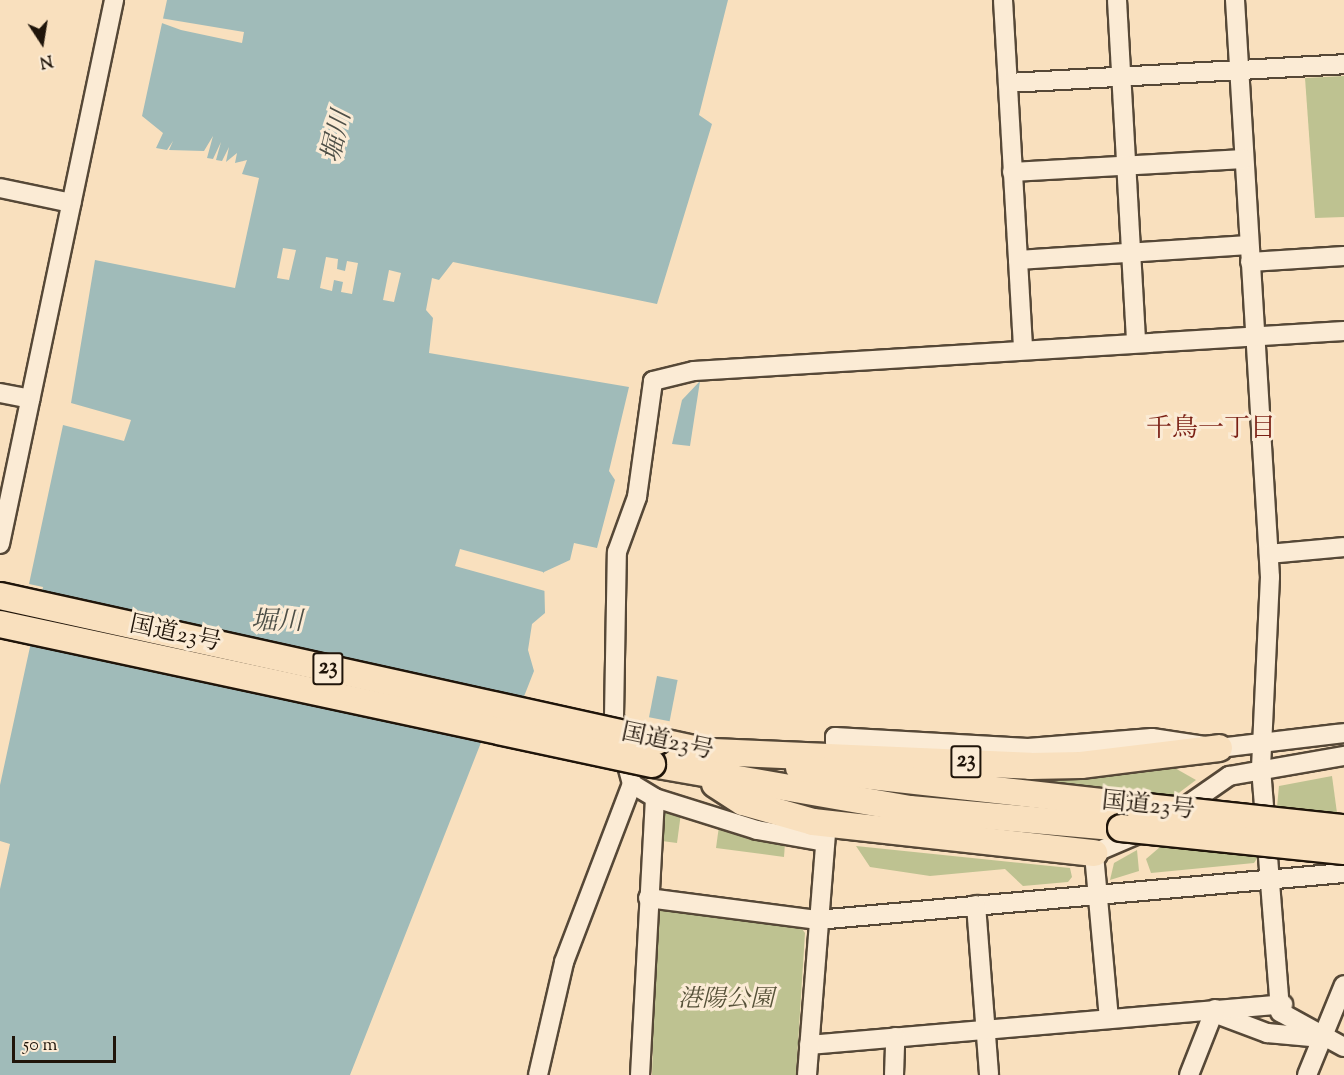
<!DOCTYPE html>
<meta charset="utf-8">
<style>
body{margin:0}
#map{position:relative;width:1344px;height:1075px;overflow:hidden;background:#f9e0be;font-family:"Sorts Mill Goudy","Noto Serif JP",serif}
div>[style]{position:absolute}
.green>*{inset:0;background:#bec291}
.water>*{inset:0;background:#a0bbb9;transform-origin:0 0}
.pier>*{inset:0;background:#f9e0be}
.roads{filter:drop-shadow(2px 0 #564837) drop-shadow(-2px 0 #564837) drop-shadow(0 2px #564837) drop-shadow(0 -2px #564837)}
.minor>*{height:18px;margin:-9px;padding:0 9px;transform-origin:9px;border-radius:9px;background:#fbebd5}
.highway>*{height:26px;margin:-13px;padding:0 13px;transform-origin:13px;border-radius:13px;background:#f9e0be}
.bridges{filter:drop-shadow(2px 0 #20150a) drop-shadow(-2px 0 #20150a) drop-shadow(0 2px #20150a) drop-shadow(0 -2px #20150a)}
.highway-bridge>*{height:26px;margin:-13px;padding:0 13px;transform-origin:13px;border-radius:13px;background:#f9e0be}
span{translate:-50% -50%;white-space:nowrap;text-align:center;line-height:1.15;-webkit-text-stroke:6px #fbebd5;paint-order:stroke}
.shield-label span{padding:2px 4px;background:#fbebd5;border:2px solid;border-radius:4px;-webkit-text-stroke-width:0}
.shield-label{font-size:22px;color:#20150a;font-weight:700}
.street-label{font-size:24px;color:#20150a}
.park-label{font-size:24px;color:#575239;font-style:italic}
.water-label{font-size:26px;color:#4d4f47;font-style:italic}
.neighbourhood-label{font-size:26px;color:#7a1f14}
.north{position:absolute;left:12px;top:12px;width:60px;height:60px;-webkit-text-stroke:4px #fbebd5;paint-order:stroke;rotate:168deg;font-size:16px;font-weight:700;line-height:24px;text-align:center;color:#20150a}
.north::after{content:'';display:block;margin:auto;width:21px;height:27px;background:#20150a;clip-path:polygon(50% 0,100% 100%,50% 72%,0 100%)}
.scale{position:absolute;left:12px;top:1036px;width:104px;height:27px;box-sizing:border-box;border:3px solid #20150a;border-top:0;padding-left:8px;font-size:18px;line-height:21px;white-space:nowrap;color:#20150a;-webkit-text-stroke:4px #fbebd5;paint-order:stroke}
</style>
<div id="map">
<div class="green">
<div style="clip-path:polygon(1344px 76px,1344px 217px,1315px 218px,1305px 78px)"></div>
<div style="clip-path:polygon(1173px 767px,1196px 780px,1172px 798px,1006px 782px,1007px 777px)"></div>
<div style="clip-path:polygon(1332px 776px,1337px 813px,1277px 807px,1279px 786px)"></div>
<div style="clip-path:polygon(671px 809px,681px 813px,677px 843px,662px 841px,664px 813px)"></div>
<div style="clip-path:polygon(719px 826px,785px 843px,784px 857px,716px 848px)"></div>
<div style="clip-path:polygon(856px 846px,1070px 868px,1072px 877px,1068px 882px,1023px 886px,1005px 869px,930px 876px,870px 867px)"></div>
<div style="clip-path:polygon(1160px 847px,1258px 857px,1254px 863px,1151px 873px,1146px 859px)"></div>
<div style="clip-path:polygon(1137px 850px,1139px 871px,1110px 880px,1114px 863px)"></div>
<div style="clip-path:polygon(662px 909px,800px 926px,805px 933px,796px 1075px,652px 1075px,657px 913px)"></div>
</div>
<div class="water">
<div style="clip-path:polygon(evenodd,167px 0,728px 0,699px 115px,712px 124px,657px 304px,453px 262px,439px 280px,432px 278px,426px 310px,433px 318px,429px 353px,629px 387px,609px 471px,615px 480px,597px 548px,574px 543px,570px 560px,544px 572px,545px 613px,532px 624px,528px 650px,534px 671px,505px 745px,482px 740px,350px 1075px,0 1075px,0 889px,10px 844px,0 841px,0 785px,43px 587px,29px 584px,63px 425px,124px 441px,131px 420px,71px 403px,95px 260px,235px 288px,259px 178px,242px 174px,247px 160px,235px 163px,237px 153px,226px 162px,229px 147px,222px 161px,216px 160px,221px 142px,213px 159px,207px 158px,213px 136px,204px 151px,169px 150px,173px 141px,167px 150px,156px 148px,163px 133px,142px 116px,167px 0,283px 248px,296px 250px,289px 280px,277px 278px,283px 248px,167px 0,326px 257px,338px 259px,337px 269px,345px 271px,347px 261px,358px 263px,352px 294px,341px 292px,343px 282px,334px 280px,332px 291px,320px 288px,326px 257px,167px 0,389px 270px,401px 273px,394px 302px,383px 300px,389px 270px)"></div>
<div style="clip-path:polygon(700px 381px,690px 446px,672px 444px,682px 400px)"></div>
<div style="left:657px;top:676px;width:21px;height:42px;rotate:11deg"></div>
</div>
<div class="pier">
<div style="clip-path:polygon(160px 18px,244px 32px,242px 43px,181px 30px,159px 22px)"></div>
<div style="clip-path:polygon(460px 549px,543px 572px,548px 578px,545px 591px,455px 566px)"></div>
</div>
<div class="roads">
<div class="minor">
<div style="left:1003px;top:0;width:350px;rotate:86.7deg"></div>
<div style="left:1117px;top:0;width:343px;rotate:86.8deg"></div>
<div style="left:1235px;top:0;width:578px;rotate:86.53deg"></div>
<div style="left:1270px;top:577px;width:191px;rotate:92.7deg"></div>
<div style="left:1261px;top:768px;width:245px;rotate:85.5deg"></div>
<div style="left:1280px;top:1012px;width:73px;rotate:28.7deg"></div>
<div style="left:1008px;top:83px;width:337px;rotate:-3.2deg"></div>
<div style="left:1012px;top:172px;width:232px;rotate:-3.2deg"></div>
<div style="left:0;top:188px;width:73px;rotate:11.9deg"></div>
<div style="left:1018px;top:260px;width:231px;rotate:-3.7deg"></div>
<div style="left:1250px;top:262px;width:94px;rotate:-3.7deg"></div>
<div style="left:0;top:393px;width:31px;rotate:11deg"></div>
<div style="left:0;top:544px;width:556px;rotate:-78.16deg"></div>
<div style="left:1269px;top:554px;width:75px;rotate:-5.3deg"></div>
<div style="left:835px;top:743px;width:6px;rotate:-90deg"></div>
<div style="left:835px;top:737px;width:193px;rotate:3.3deg"></div>
<div style="left:1028px;top:748px;width:124px;rotate:-4.6deg"></div>
<div style="left:1152px;top:738px;width:68px;rotate:8.5deg"></div>
<div style="left:1219px;top:748px;width:126px;rotate:-6.8deg"></div>
<div style="left:632px;top:784px;width:27px;rotate:31deg"></div>
<div style="left:655px;top:798px;width:107px;rotate:17.4deg"></div>
<div style="left:757px;top:830px;width:69px;rotate:10deg"></div>
<div style="left:1176px;top:813px;width:65px;rotate:-34.9deg"></div>
<div style="left:1229px;top:776px;width:117px;rotate:-9.9deg"></div>
<div style="left:648px;top:898px;width:170px;rotate:7.4deg"></div>
<div style="left:817px;top:920px;width:529px;rotate:-5.1deg"></div>
<div style="left:976px;top:905px;width:170px;rotate:85.6deg"></div>
<div style="left:1214px;top:1013px;width:57px;rotate:20.7deg"></div>
<div style="left:1267px;top:1033px;width:55px;rotate:5.2deg"></div>
<div style="left:1109px;top:1019px;width:167px;rotate:-95.2deg"></div>
<div style="left:1094px;top:853px;width:61px;rotate:-23.2deg"></div>
<div style="left:809px;top:1045px;width:476px;rotate:-4.9deg"></div>
<div style="left:538px;top:1075px;width:116px;rotate:-77deg"></div>
<div style="left:564px;top:962px;width:191px;rotate:-69.1deg"></div>
<div style="left:632px;top:784px;width:69px;rotate:-105deg"></div>
<div style="left:614px;top:717px;width:165px;rotate:-89deg"></div>
<div style="left:617px;top:552px;width:59px;rotate:-70deg"></div>
<div style="left:637px;top:497px;width:117px;rotate:-82.1deg"></div>
<div style="left:653px;top:381px;width:42px;rotate:-13.7deg"></div>
<div style="left:694px;top:371px;width:651px;rotate:-3.52deg"></div>
<div style="left:640px;top:1075px;width:277px;rotate:-86.9deg"></div>
<div style="left:807px;top:1075px;width:241px;rotate:-85.5deg"></div>
<div style="left:894px;top:1075px;width:38px;rotate:-88deg"></div>
<div style="left:1189px;top:1075px;width:71px;rotate:-68.5deg"></div>
<div style="left:1307px;top:1075px;width:97px;rotate:-67.7deg"></div>
</div>
<div class="highway">
<div style="left:657px;top:741px;width:72px;rotate:12.1deg"></div>
<div style="left:713px;top:752px;width:317px;rotate:2.5deg"></div>
<div style="left:1030px;top:766px;width:51px;rotate:-1.1deg"></div>
<div style="left:1081px;top:765px;width:139px;rotate:-7deg"></div>
<div style="left:652px;top:764px;width:262px;rotate:9.9deg"></div>
<div style="left:910px;top:809px;width:212px;rotate:5.1deg"></div>
<div style="left:799px;top:768px;width:340px;rotate:6.4deg"></div>
<div style="left:715px;top:784px;width:33px;rotate:33deg"></div>
<div style="left:743px;top:802px;width:73px;rotate:15.9deg"></div>
<div style="left:813px;top:822px;width:283px;rotate:6.3deg"></div>
</div>
</div>
<div class="bridges">
<div class="highway-bridge">
<div style="left:0;top:596px;width:673px;rotate:12.45deg"></div>
<div style="left:0;top:624px;width:667px;rotate:12.12deg"></div>
<div style="left:1137px;top:806px;width:208px;rotate:6.1deg"></div>
<div style="left:1121px;top:828px;width:224px;rotate:5.9deg"></div>
</div>
</div>
<div class="shield-label">
<span style="left:328px;top:669px">23</span>
<span style="left:966px;top:762px">23</span>
</div>
<div class="street-label">
<span style="left:175px;top:635px;rotate:12deg">国道23号</span>
<span style="left:667px;top:743px;rotate:12deg">国道23号</span>
<span style="left:1148px;top:807px;rotate:6deg">国道23号</span>
</div>
<div class="park-label">
<span style="left:726px;top:1001px">港陽公園</span>
</div>
<div class="water-label">
<span style="left:338px;top:137px;rotate:-77deg">堀川</span>
<span style="left:277px;top:623px">堀川</span>
</div>
<div class="neighbourhood-label">
<span style="left:1211px;top:430px">千鳥一丁目</span>
</div>
<div class="north">N</div>
<div class="scale">50 m</div>
</div>
